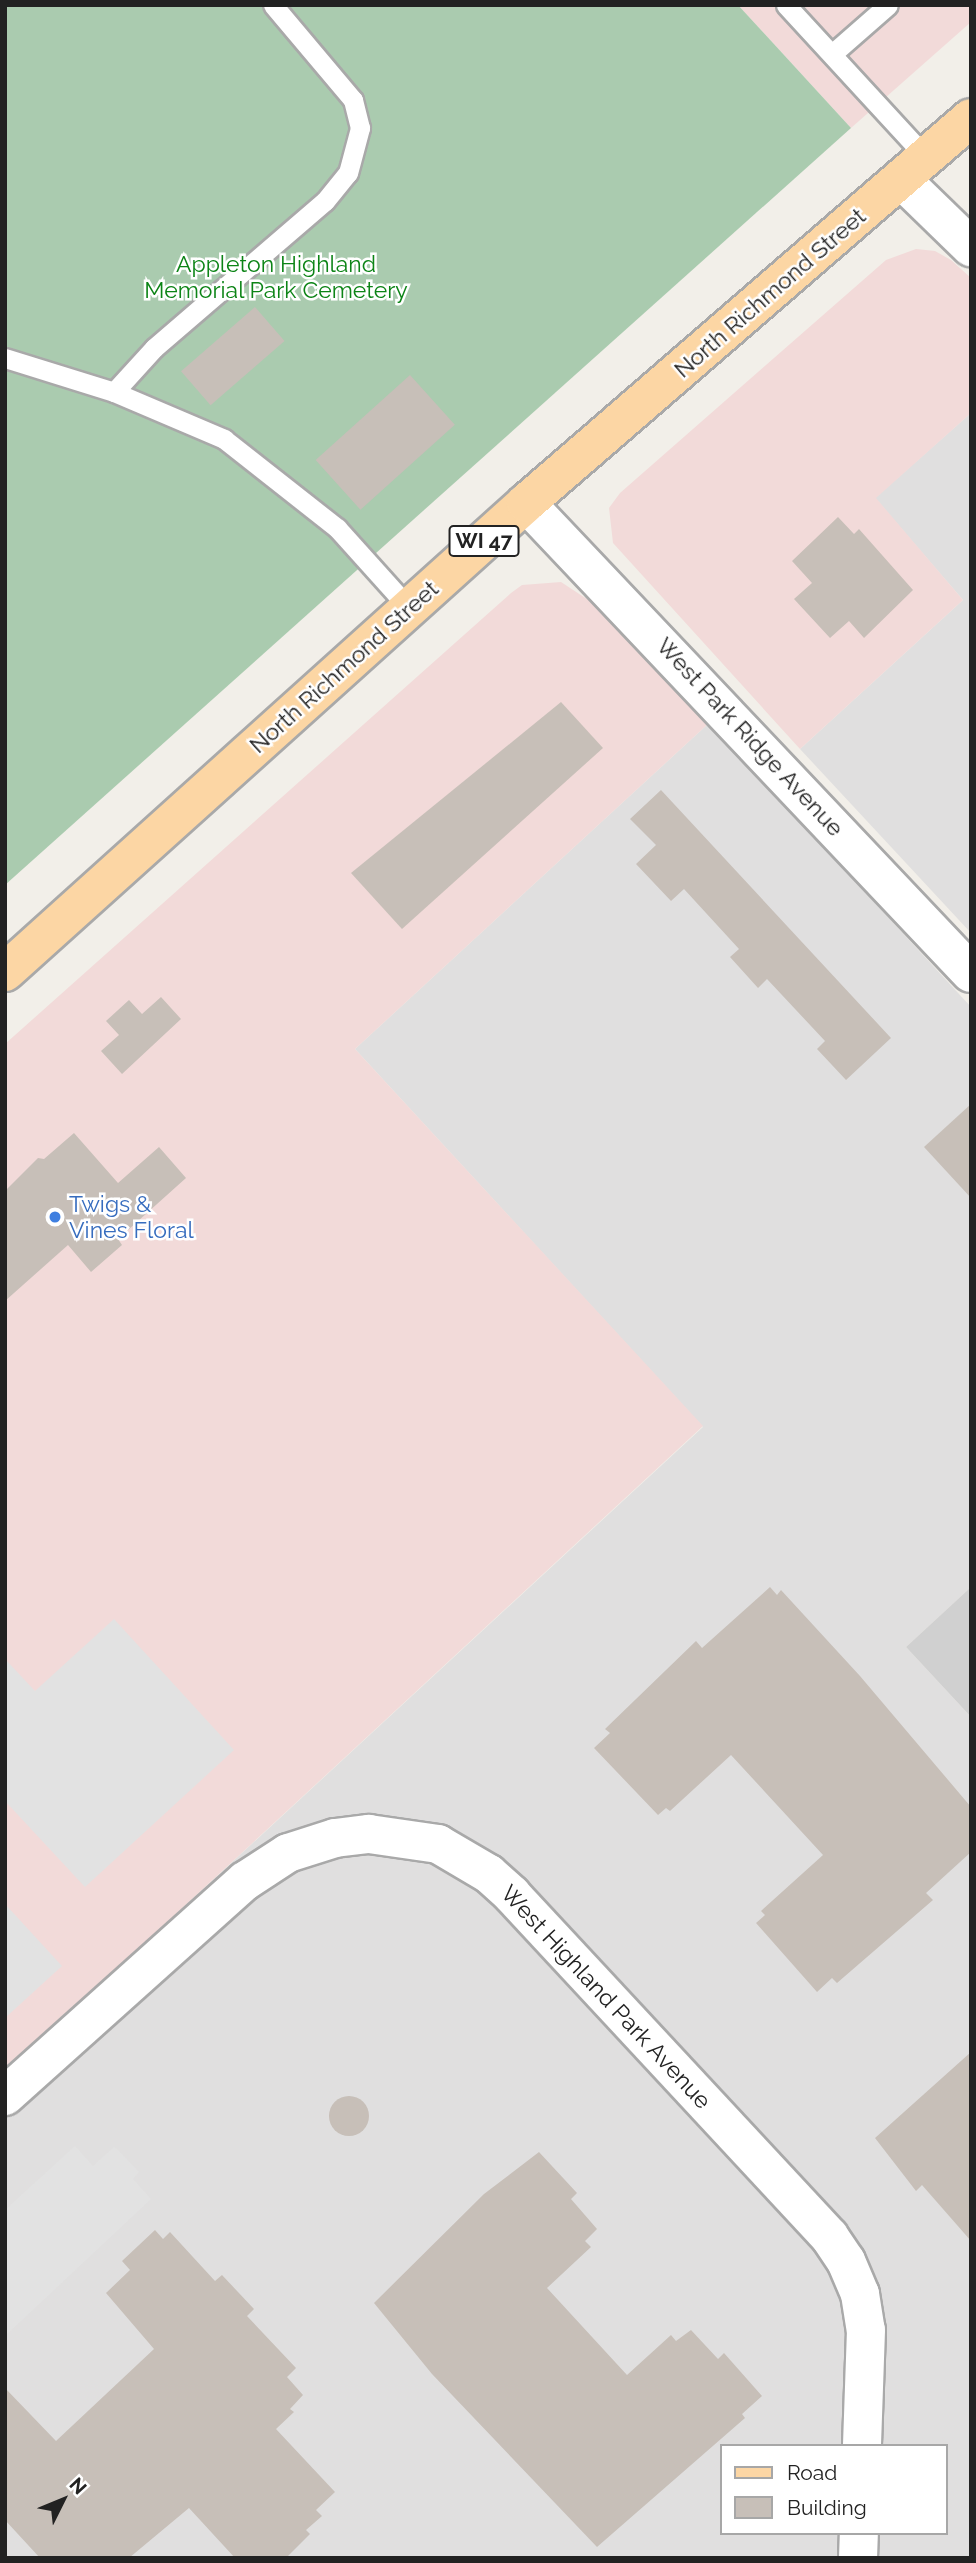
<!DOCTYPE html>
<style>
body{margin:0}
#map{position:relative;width:976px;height:2563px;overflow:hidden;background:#f2efe9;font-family:Raleway,sans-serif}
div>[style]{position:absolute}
.residential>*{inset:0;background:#e0dfdf}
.commercial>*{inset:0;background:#f2dad9}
.religious>*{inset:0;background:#d0d0d0}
.cemetery>*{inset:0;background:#aacbaf}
.parking>*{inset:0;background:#e2e2e2}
.building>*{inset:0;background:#c7bfb8;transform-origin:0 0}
.round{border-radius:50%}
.roads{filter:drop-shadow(2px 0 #a9a9a9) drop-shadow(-2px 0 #a9a9a9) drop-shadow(0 2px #a9a9a9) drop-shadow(0 -2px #a9a9a9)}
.lane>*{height:19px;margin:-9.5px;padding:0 9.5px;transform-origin:9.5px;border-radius:9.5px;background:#fff}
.street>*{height:38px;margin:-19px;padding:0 19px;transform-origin:19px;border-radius:19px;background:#fff}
.primary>*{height:38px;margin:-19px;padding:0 19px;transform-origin:19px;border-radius:19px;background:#fcd6a4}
.dots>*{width:19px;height:19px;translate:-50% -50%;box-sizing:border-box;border:4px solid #fff;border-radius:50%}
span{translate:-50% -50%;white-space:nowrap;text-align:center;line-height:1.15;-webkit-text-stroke:5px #fff;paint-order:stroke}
.shield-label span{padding:2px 5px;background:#fff;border:2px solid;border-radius:5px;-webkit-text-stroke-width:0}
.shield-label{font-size:21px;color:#222;font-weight:700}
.park-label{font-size:23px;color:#0c8416}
.street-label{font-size:23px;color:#222}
.shop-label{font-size:23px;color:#366cbe}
.left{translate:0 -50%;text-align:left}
.frame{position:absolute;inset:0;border:7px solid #222;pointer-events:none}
.legend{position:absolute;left:720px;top:2444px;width:228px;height:91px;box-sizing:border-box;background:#fff;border:2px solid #a7a7a7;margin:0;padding:9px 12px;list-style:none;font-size:21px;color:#222}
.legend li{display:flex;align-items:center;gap:14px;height:35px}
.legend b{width:35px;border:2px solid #a7a7a7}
.north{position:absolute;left:28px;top:2465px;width:70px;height:70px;-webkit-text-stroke:5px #fff;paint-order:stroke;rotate:47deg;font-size:19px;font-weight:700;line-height:28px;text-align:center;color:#222}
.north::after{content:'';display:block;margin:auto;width:24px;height:32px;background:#222;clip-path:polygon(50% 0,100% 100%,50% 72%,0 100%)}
</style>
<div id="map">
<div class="residential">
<div style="clip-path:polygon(971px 413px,971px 933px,800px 749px,963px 600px,875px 498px)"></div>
<div style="clip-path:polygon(evenodd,709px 723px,971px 1007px,971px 1587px,906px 1647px,971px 1717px,971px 2558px,5px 2558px,5px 2072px,703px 1427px,355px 1049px,709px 723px,722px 2446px,946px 2446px,946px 2533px,722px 2533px,722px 2446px)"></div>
</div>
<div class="commercial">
<div style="clip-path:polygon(738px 5px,971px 5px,971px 22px,851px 128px)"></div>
<div style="clip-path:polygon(916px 249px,935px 251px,951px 260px,971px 278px,971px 413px,876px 498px,963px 600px,800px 749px,613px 543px,609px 508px,620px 493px,886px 260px)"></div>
<div style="clip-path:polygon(561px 582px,596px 605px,709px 723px,355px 1049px,703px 1426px,5px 2072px,5px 1044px,511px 593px,522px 585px)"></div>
</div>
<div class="religious">
<div style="clip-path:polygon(971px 1587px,971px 1717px,906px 1647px)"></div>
</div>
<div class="cemetery">
<div style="clip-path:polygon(5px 5px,738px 5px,851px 128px,5px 885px)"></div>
</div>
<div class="parking">
<div style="clip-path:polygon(114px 1619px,234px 1750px,85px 1887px,5px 1801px,5px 1659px,35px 1691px)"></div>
<div style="clip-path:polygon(5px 1904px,62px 1966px,5px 2018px)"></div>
<div style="clip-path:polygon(75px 2146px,93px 2166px,114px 2147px,118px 2150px,139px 2172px,133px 2179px,151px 2199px,5px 2336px,5px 2210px)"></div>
</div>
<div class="building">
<div style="left:255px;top:307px;width:45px;height:98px;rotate:49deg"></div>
<div style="left:410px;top:375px;width:67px;height:127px;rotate:48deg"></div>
<div style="clip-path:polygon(838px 517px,854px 534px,859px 529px,913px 590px,864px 638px,849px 621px,830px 638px,794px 599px,812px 583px,792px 561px)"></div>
<div style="clip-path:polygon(561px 702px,603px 748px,402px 929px,351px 873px)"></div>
<div style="clip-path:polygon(661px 790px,891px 1038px,846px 1080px,817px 1049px,825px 1041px,767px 979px,758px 988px,730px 957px,739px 949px,684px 889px,671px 901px,636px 864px,656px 845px,630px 819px)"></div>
<div style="clip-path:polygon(161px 997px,181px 1019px,122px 1074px,101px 1051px,119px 1035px,106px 1021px,129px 1000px,142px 1014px)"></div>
<div style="clip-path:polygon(971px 1104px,971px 1198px,924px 1147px)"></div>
<div style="clip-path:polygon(74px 1133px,118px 1183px,159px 1147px,186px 1178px,118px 1239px,122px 1245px,91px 1272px,68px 1245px,5px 1301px,5px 1191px,38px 1158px,44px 1159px)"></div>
<div style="clip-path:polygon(770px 1587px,777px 1595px,781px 1590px,860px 1676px,971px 1807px,971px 1852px,926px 1893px,933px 1900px,837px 1983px,832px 1978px,817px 1992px,756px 1923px,765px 1915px,761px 1911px,823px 1855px,731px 1755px,670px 1811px,666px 1808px,658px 1815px,594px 1748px,610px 1733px,605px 1729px,696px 1641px,702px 1648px)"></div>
<div style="clip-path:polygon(971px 2052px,971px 2241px,922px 2185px,916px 2191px,875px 2138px)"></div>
<div class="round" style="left:329px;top:2096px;width:40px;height:40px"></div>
<div style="clip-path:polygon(539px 2152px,577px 2193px,571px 2199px,597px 2229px,585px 2241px,591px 2247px,547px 2288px,627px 2375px,671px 2335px,676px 2341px,691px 2330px,718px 2359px,724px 2353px,762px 2396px,742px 2414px,745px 2418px,597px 2547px,432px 2374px,374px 2303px,484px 2194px)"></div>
<div style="clip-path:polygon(155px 2230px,163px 2239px,170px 2232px,215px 2281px,222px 2275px,254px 2309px,247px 2316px,296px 2368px,287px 2377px,303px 2395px,290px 2409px,294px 2412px,276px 2429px,335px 2492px,316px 2510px,322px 2516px,306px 2530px,310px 2534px,286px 2558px,235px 2558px,189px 2508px,129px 2558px,40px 2558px,5px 2520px,5px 2388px,56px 2441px,154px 2349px,106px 2293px,130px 2270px,122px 2261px)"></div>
</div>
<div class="roads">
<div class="lane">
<div style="left:786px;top:5px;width:207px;rotate:47.4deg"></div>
<div style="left:832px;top:54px;width:74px;rotate:-41.2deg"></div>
<div style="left:5px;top:358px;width:114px;rotate:17.3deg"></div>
<div style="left:114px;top:392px;width:59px;rotate:-47.7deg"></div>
<div style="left:154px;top:348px;width:225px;rotate:-40.7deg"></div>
<div style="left:325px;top:201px;width:36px;rotate:-51deg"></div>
<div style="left:348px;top:173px;width:47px;rotate:-75.1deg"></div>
<div style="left:360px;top:128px;width:29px;rotate:-104deg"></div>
<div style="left:353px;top:100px;width:124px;rotate:-130.1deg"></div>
<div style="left:114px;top:392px;width:120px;rotate:23.1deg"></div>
<div style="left:224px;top:439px;width:144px;rotate:38.2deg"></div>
<div style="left:337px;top:528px;width:108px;rotate:48deg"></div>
</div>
<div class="street">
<div style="left:901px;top:179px;width:98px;rotate:44.2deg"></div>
<div style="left:526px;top:503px;width:647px;rotate:46.57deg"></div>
<div style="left:5px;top:2096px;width:322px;rotate:-41.9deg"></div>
<div style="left:245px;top:1881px;width:51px;rotate:-33.1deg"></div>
<div style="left:288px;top:1853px;width:49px;rotate:-17.7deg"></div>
<div style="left:335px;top:1838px;width:34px;rotate:-7deg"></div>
<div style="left:369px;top:1834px;width:70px;rotate:8.2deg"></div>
<div style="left:438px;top:1844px;width:59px;rotate:30.5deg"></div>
<div style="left:489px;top:1874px;width:31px;rotate:42deg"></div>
<div style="left:512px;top:1895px;width:466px;rotate:47.1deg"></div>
<div style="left:829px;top:2236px;width:30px;rotate:56deg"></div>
<div style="left:846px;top:2261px;width:36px;rotate:67deg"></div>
<div style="left:860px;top:2294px;width:36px;rotate:81deg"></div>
<div style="left:866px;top:2330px;width:116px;rotate:92deg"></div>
<div style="left:858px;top:2558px;width:25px;rotate:-88deg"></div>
</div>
<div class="primary">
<div style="left:5px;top:972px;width:701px;rotate:-41.99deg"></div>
<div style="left:526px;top:503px;width:588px;rotate:-40.87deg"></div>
</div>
</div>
<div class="dots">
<div style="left:55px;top:1217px;background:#3f7fe0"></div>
</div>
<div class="shield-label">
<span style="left:484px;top:541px">WI 47</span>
</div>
<div class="park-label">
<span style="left:276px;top:277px">Appleton Highland<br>Memorial Park Cemetery</span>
</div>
<div class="street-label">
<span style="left:770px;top:293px;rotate:-41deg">North Richmond Street</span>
<span style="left:344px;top:667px;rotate:-42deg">North Richmond Street</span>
<span style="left:750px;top:737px;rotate:47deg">West Park Ridge Avenue</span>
<span style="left:606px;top:1997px;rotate:47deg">West Highland Park Avenue</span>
</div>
<div class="shop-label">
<span class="left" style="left:69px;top:1217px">Twigs &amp;<br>Vines Floral</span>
</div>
<div class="frame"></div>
<ul class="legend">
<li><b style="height:9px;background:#fcd6a4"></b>Road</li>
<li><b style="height:19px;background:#c7bfb8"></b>Building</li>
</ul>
<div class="north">N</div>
</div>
